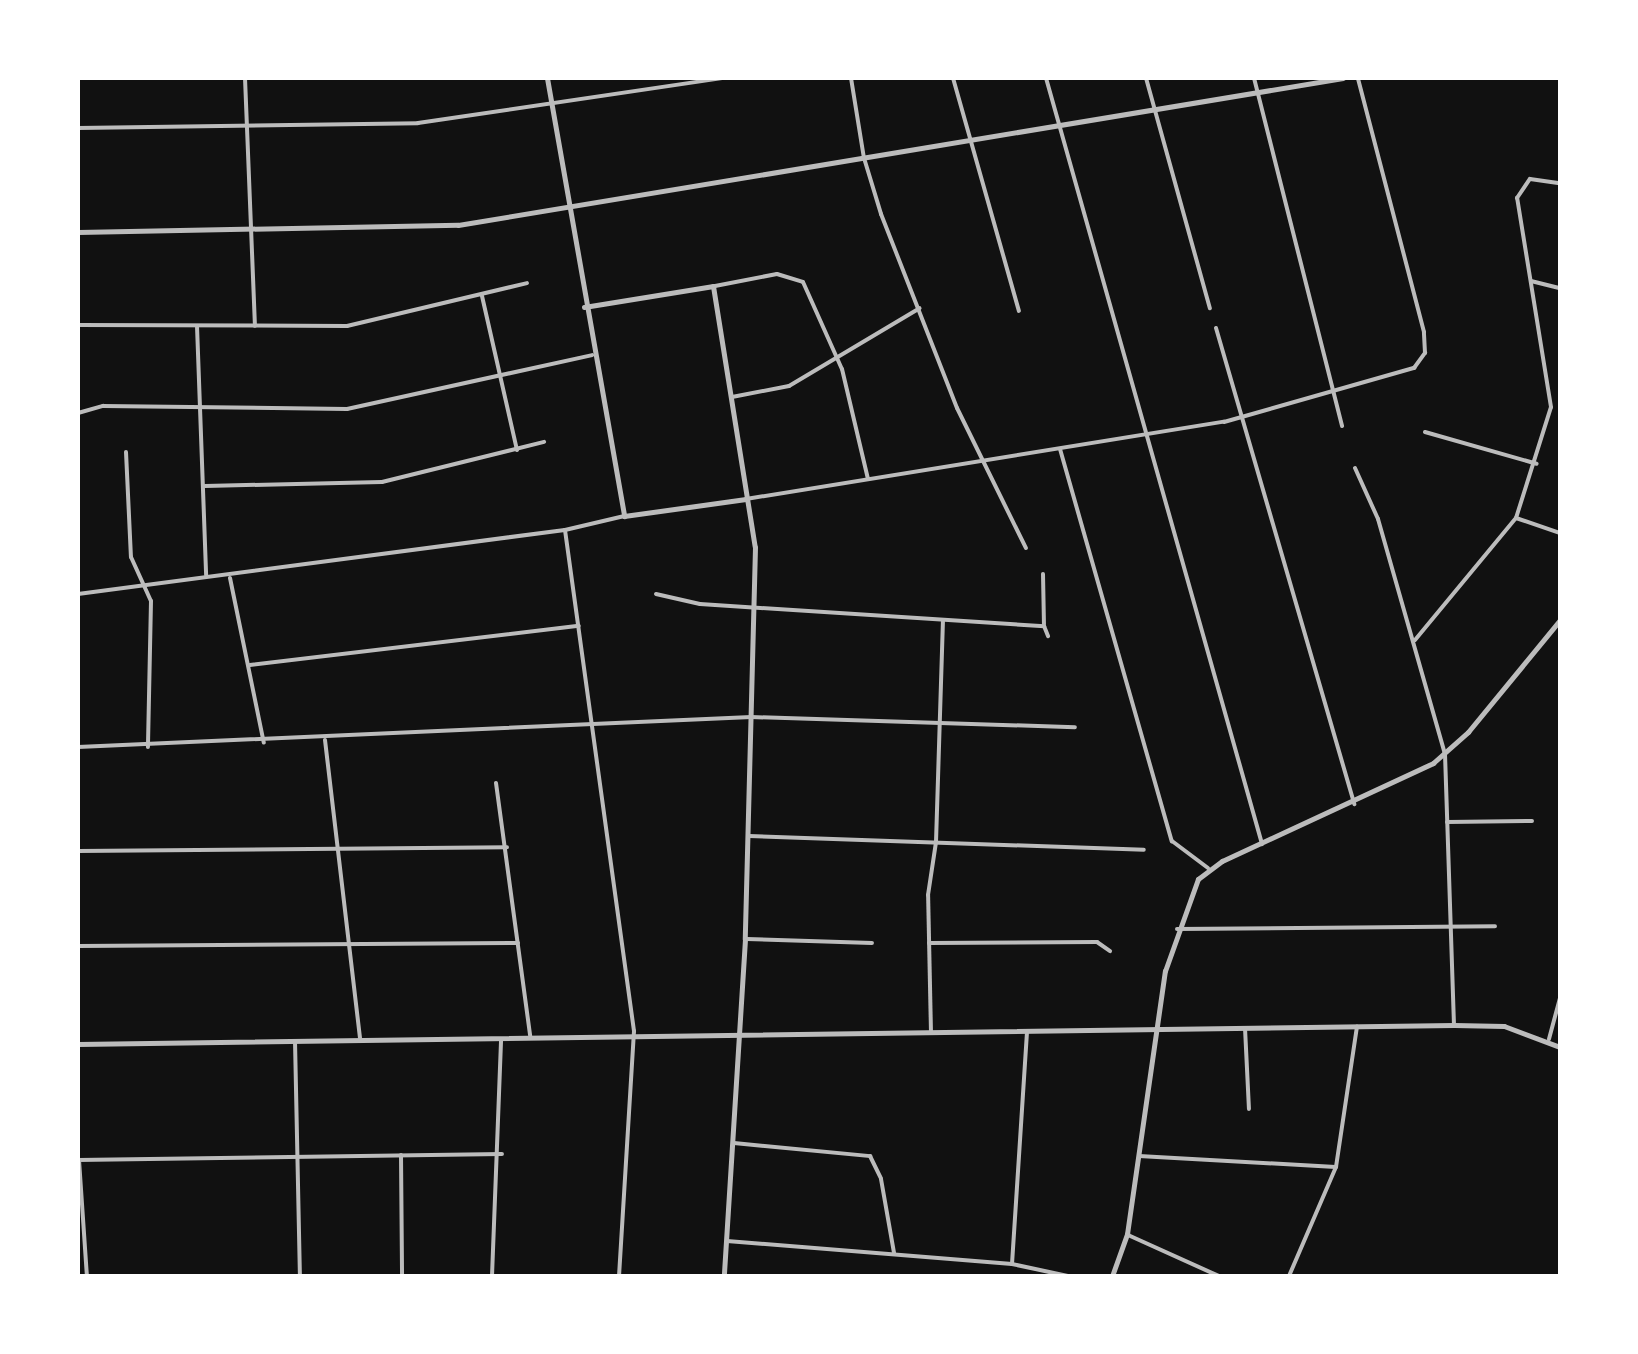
<!DOCTYPE html>
<style>
body{margin:0}
#map{position:relative;width:1638px;height:1354px;overflow:hidden;background:#111;font-family:Lora,serif}
div>[style]{position:absolute}
.minor>*{height:4px;margin:-2px;padding:0 2px;transform-origin:2px;border-radius:2px;background:#bcbcbc}
.tertiary>*{height:5px;margin:-2.5px;padding:0 2.5px;transform-origin:2.5px;border-radius:2.5px;background:#bcbcbc}
span{translate:-50% -50%;white-space:nowrap;text-align:center;line-height:1.15;-webkit-text-stroke:8px #fff;paint-order:stroke}
.frame{position:absolute;inset:0;border:80px solid #fff;pointer-events:none}
</style>
<div id="map">
<div class="minor">
<div style="left:245px;top:78px;width:248px;rotate:87.7deg"></div>
<div style="left:851px;top:78px;width:81px;rotate:80.8deg"></div>
<div style="left:864px;top:158px;width:59px;rotate:73.1deg"></div>
<div style="left:881px;top:214px;width:208px;rotate:68.6deg"></div>
<div style="left:957px;top:408px;width:156px;rotate:63.8deg"></div>
<div style="left:953px;top:78px;width:242px;rotate:74.2deg"></div>
<div style="left:1046px;top:78px;width:796px;rotate:74.25deg"></div>
<div style="left:1146px;top:78px;width:239px;rotate:74.5deg"></div>
<div style="left:1254px;top:78px;width:359px;rotate:75.8deg"></div>
<div style="left:78px;top:128px;width:340px;rotate:-0.8deg"></div>
<div style="left:418px;top:123px;width:309px;rotate:-8.4deg"></div>
<div style="left:1531px;top:281px;width:30px;rotate:14deg"></div>
<div style="left:715px;top:286px;width:63px;rotate:-11deg"></div>
<div style="left:777px;top:274px;width:27px;rotate:17deg"></div>
<div style="left:803px;top:282px;width:95px;rotate:65.9deg"></div>
<div style="left:842px;top:369px;width:113px;rotate:76.7deg"></div>
<div style="left:482px;top:296px;width:158px;rotate:77.2deg"></div>
<div style="left:78px;top:325px;width:269px;rotate:0.2deg"></div>
<div style="left:347px;top:326px;width:185px;rotate:-13.4deg"></div>
<div style="left:197px;top:326px;width:249px;rotate:87.9deg"></div>
<div style="left:1216px;top:328px;width:496px;rotate:73.8deg"></div>
<div style="left:732px;top:397px;width:58px;rotate:-10.9deg"></div>
<div style="left:789px;top:386px;width:152px;rotate:-30.8deg"></div>
<div style="left:78px;top:413px;width:26px;rotate:-16deg"></div>
<div style="left:103px;top:406px;width:244px;rotate:0.7deg"></div>
<div style="left:347px;top:409px;width:251px;rotate:-12.4deg"></div>
<div style="left:1425px;top:432px;width:116px;rotate:15.9deg"></div>
<div style="left:1060px;top:449px;width:408px;rotate:74.1deg"></div>
<div style="left:1172px;top:841px;width:45px;rotate:36.9deg"></div>
<div style="left:126px;top:452px;width:105px;rotate:87.3deg"></div>
<div style="left:131px;top:557px;width:48px;rotate:65.6deg"></div>
<div style="left:151px;top:601px;width:146px;rotate:91.2deg"></div>
<div style="left:1355px;top:468px;width:56px;rotate:65.7deg"></div>
<div style="left:1378px;top:519px;width:244px;rotate:74.1deg"></div>
<div style="left:1445px;top:754px;width:269px;rotate:88.1deg"></div>
<div style="left:205px;top:486px;width:177px;rotate:-1.3deg"></div>
<div style="left:382px;top:482px;width:167px;rotate:-13.9deg"></div>
<div style="left:746px;top:499px;width:484px;rotate:-9.2deg"></div>
<div style="left:1224px;top:422px;width:198px;rotate:-15.9deg"></div>
<div style="left:1414px;top:368px;width:19px;rotate:-54deg"></div>
<div style="left:1425px;top:353px;width:21px;rotate:-93deg"></div>
<div style="left:1424px;top:332px;width:262px;rotate:-104.6deg"></div>
<div style="left:1516px;top:518px;width:116px;rotate:-72.5deg"></div>
<div style="left:1551px;top:407px;width:212px;rotate:-99.2deg"></div>
<div style="left:1517px;top:198px;width:23px;rotate:-56deg"></div>
<div style="left:1530px;top:179px;width:30px;rotate:8deg"></div>
<div style="left:565px;top:530px;width:506px;rotate:82.16deg"></div>
<div style="left:634px;top:1031px;width:245px;rotate:93.5deg"></div>
<div style="left:1043px;top:574px;width:50px;rotate:88.9deg"></div>
<div style="left:230px;top:578px;width:168px;rotate:78.4deg"></div>
<div style="left:78px;top:594px;width:491px;rotate:-7.5deg"></div>
<div style="left:565px;top:530px;width:61px;rotate:-13.3deg"></div>
<div style="left:656px;top:594px;width:45px;rotate:12.8deg"></div>
<div style="left:700px;top:604px;width:345px;rotate:3.7deg"></div>
<div style="left:1044px;top:626px;width:11px;rotate:68deg"></div>
<div style="left:1415px;top:640px;width:158px;rotate:-50.4deg"></div>
<div style="left:1516px;top:518px;width:46px;rotate:18.8deg"></div>
<div style="left:250px;top:665px;width:331px;rotate:-6.8deg"></div>
<div style="left:325px;top:740px;width:300px;rotate:83.3deg"></div>
<div style="left:78px;top:747px;width:674px;rotate:-2.55deg"></div>
<div style="left:751px;top:717px;width:324px;rotate:1.8deg"></div>
<div style="left:496px;top:783px;width:255px;rotate:82.3deg"></div>
<div style="left:1447px;top:822px;width:85px;rotate:-0.7deg"></div>
<div style="left:749px;top:836px;width:395px;rotate:2deg"></div>
<div style="left:78px;top:851px;width:429px;rotate:-0.5deg"></div>
<div style="left:1177px;top:929px;width:318px;rotate:-0.5deg"></div>
<div style="left:747px;top:939px;width:125px;rotate:1.8deg"></div>
<div style="left:929px;top:943px;width:168px;rotate:-0.3deg"></div>
<div style="left:1097px;top:942px;width:16px;rotate:35deg"></div>
<div style="left:78px;top:946px;width:440px;rotate:-0.4deg"></div>
<div style="left:1245px;top:1028px;width:81px;rotate:87.2deg"></div>
<div style="left:931px;top:1033px;width:138px;rotate:-91.2deg"></div>
<div style="left:928px;top:895px;width:54px;rotate:-81.4deg"></div>
<div style="left:936px;top:842px;width:222px;rotate:-88.2deg"></div>
<div style="left:1549px;top:1039px;width:42px;rotate:-75deg"></div>
<div style="left:295px;top:1041px;width:235px;rotate:88.8deg"></div>
<div style="left:734px;top:1143px;width:137px;rotate:5.5deg"></div>
<div style="left:870px;top:1156px;width:25px;rotate:64deg"></div>
<div style="left:881px;top:1179px;width:75px;rotate:80deg"></div>
<div style="left:401px;top:1155px;width:121px;rotate:89.5deg"></div>
<div style="left:1139px;top:1156px;width:197px;rotate:3.2deg"></div>
<div style="left:78px;top:1160px;width:424px;rotate:-0.8deg"></div>
<div style="left:79px;top:1160px;width:116px;rotate:86.1deg"></div>
<div style="left:1128px;top:1235px;width:100px;rotate:24.3deg"></div>
<div style="left:727px;top:1241px;width:286px;rotate:4.6deg"></div>
<div style="left:1012px;top:1264px;width:57px;rotate:12.1deg"></div>
<div style="left:1012px;top:1264px;width:233px;rotate:-86.3deg"></div>
<div style="left:492px;top:1276px;width:237px;rotate:-87.8deg"></div>
<div style="left:1289px;top:1276px;width:119px;rotate:-66.7deg"></div>
<div style="left:1336px;top:1167px;width:142px;rotate:-81.5deg"></div>
</div>
<div class="tertiary">
<div style="left:547px;top:78px;width:445px;rotate:80deg"></div>
<div style="left:624px;top:516px;width:123px;rotate:-7.9deg"></div>
<div style="left:78px;top:232px;width:380px;rotate:-1.1deg"></div>
<div style="left:458px;top:225px;width:897px;rotate:-9.43deg"></div>
<div style="left:584px;top:307px;width:131px;rotate:-9.2deg"></div>
<div style="left:713px;top:286px;width:264px;rotate:80.9deg"></div>
<div style="left:755px;top:547px;width:392px;rotate:91.5deg"></div>
<div style="left:745px;top:939px;width:338px;rotate:93.6deg"></div>
<div style="left:78px;top:1044px;width:1376px;rotate:-0.79deg"></div>
<div style="left:1454px;top:1025px;width:50px;rotate:1.1deg"></div>
<div style="left:1504px;top:1026px;width:60px;rotate:20.6deg"></div>
<div style="left:1112px;top:1276px;width:45px;rotate:-70.3deg"></div>
<div style="left:1127px;top:1234px;width:266px;rotate:-81.8deg"></div>
<div style="left:1165px;top:971px;width:98px;rotate:-70.3deg"></div>
<div style="left:1198px;top:879px;width:30px;rotate:-37deg"></div>
<div style="left:1222px;top:861px;width:233px;rotate:-24.9deg"></div>
<div style="left:1433px;top:763px;width:47px;rotate:-41.5deg"></div>
<div style="left:1468px;top:732px;width:145px;rotate:-50.6deg"></div>
</div>
<div class="frame"></div>
</div>
